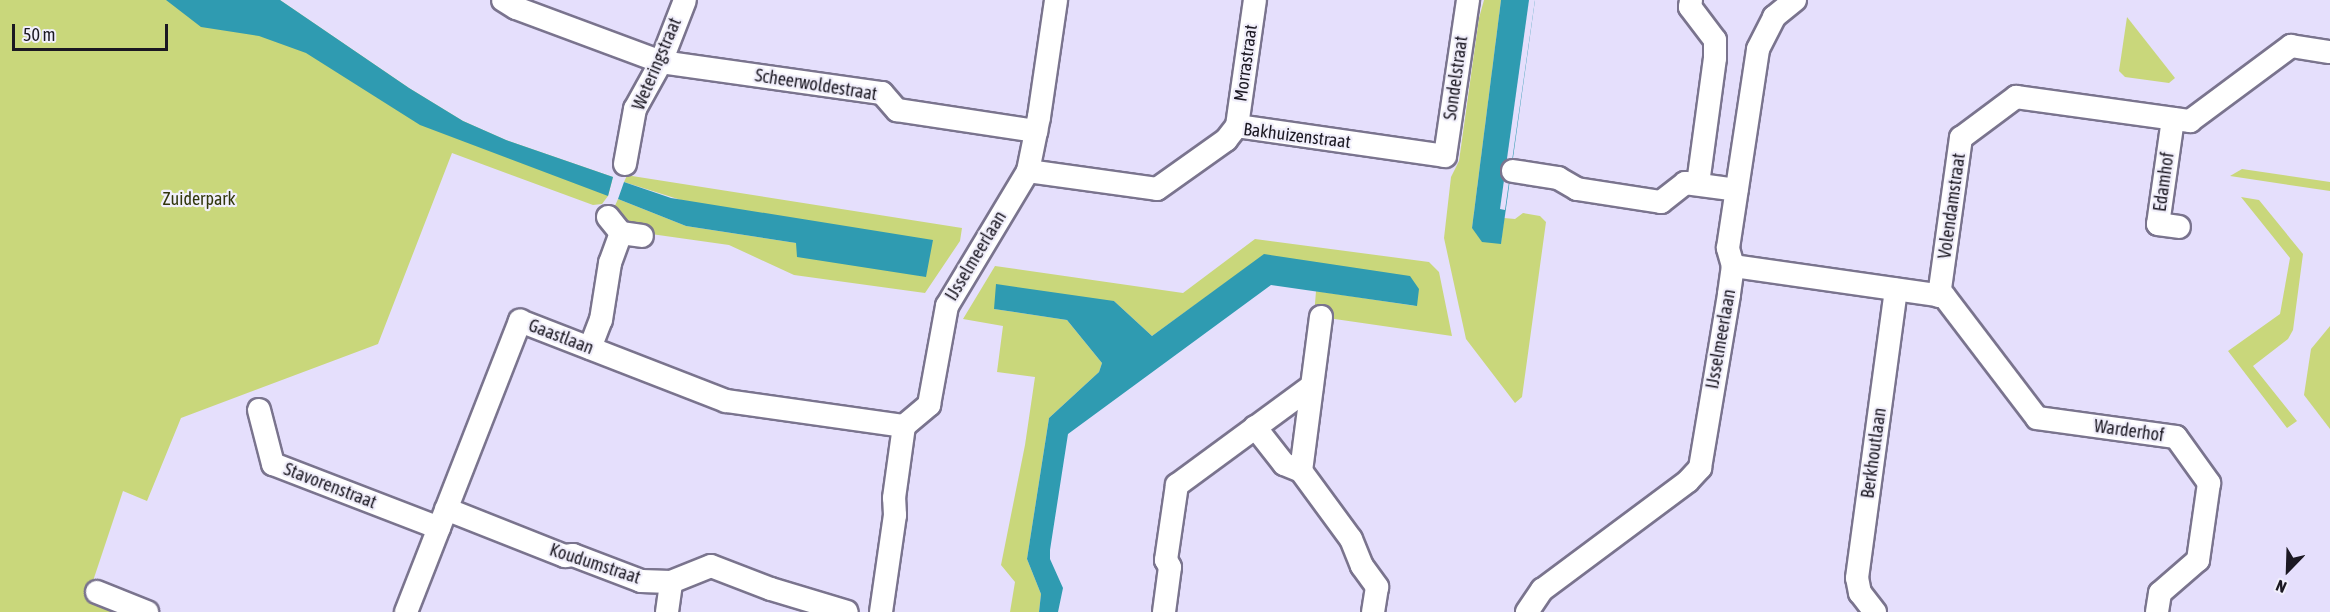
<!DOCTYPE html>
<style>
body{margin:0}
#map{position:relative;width:2330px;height:612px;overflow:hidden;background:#e5dffc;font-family:"Asap Condensed",sans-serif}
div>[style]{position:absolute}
.green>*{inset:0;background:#c9d77b}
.water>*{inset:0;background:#2f9bb1}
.pier>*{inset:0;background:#e5dffc}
.roads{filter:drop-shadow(2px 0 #7a748e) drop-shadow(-2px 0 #7a748e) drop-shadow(0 2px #7a748e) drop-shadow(0 -2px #7a748e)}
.minor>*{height:22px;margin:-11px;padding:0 11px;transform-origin:11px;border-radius:11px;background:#fff}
span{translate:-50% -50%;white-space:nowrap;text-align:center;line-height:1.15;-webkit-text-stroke:4.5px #f1effb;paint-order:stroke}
.street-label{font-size:18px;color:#1b1822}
.park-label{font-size:18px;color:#31360c}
.north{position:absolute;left:2258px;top:540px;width:60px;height:60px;-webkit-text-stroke:4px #f1effb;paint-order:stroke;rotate:203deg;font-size:16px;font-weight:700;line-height:24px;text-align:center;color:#1b1822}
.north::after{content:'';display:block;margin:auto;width:21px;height:27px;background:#1b1822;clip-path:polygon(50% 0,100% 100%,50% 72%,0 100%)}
.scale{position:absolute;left:12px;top:24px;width:156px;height:27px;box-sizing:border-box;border:3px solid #1b1822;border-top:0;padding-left:8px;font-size:18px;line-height:21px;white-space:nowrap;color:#1b1822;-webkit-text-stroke:4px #f1effb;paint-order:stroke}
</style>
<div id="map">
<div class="green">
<div style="clip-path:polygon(0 0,280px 0,409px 88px,463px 121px,506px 140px,613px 177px,608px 196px,602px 204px,593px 205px,452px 153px,378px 344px,181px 418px,147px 501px,123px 491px,87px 599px,118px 612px,0 612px)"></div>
<div style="clip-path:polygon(1484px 0,1501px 0,1472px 228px,1501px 243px,1504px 218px,1515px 219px,1523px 213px,1540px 216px,1546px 222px,1522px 397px,1515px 403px,1466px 339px,1444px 238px,1451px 177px,1459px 161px,1479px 18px)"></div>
<div style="clip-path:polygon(2127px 17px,2175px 78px,2169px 83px,2125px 77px,2119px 71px)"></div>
<div style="clip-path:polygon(2242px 169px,2330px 182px,2330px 191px,2230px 176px)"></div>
<div style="clip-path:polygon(633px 170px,632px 176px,962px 228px,960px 241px,925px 293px,794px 275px,729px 245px,644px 233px,644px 231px,616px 217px,614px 208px,618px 199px,686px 226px,796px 243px,925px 277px,624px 182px,629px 171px)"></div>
<div style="clip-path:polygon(2241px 197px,2259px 200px,2303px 254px,2293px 330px,2288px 339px,2253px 366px,2297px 421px,2287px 428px,2228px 351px,2280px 314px,2290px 258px)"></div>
<div style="clip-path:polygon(1255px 239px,1429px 262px,1439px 272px,1452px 336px,1314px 316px,1316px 291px,1416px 306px,1264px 255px,1152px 336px,1114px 301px,994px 309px,1067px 320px,1102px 363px,1099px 372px,1049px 418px,1027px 559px,1041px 594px,1039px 612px,1010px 612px,1015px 582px,1001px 565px,1025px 445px,1035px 377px,997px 372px,1003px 326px,963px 319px,995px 266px,1183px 293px)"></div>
<div style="clip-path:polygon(2330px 326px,2330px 429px,2304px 395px,2311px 349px)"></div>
</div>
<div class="water">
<div style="clip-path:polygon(166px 0,280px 0,409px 88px,463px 121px,506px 140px,613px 177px,608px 196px,420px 125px,306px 53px,259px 36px,201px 27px)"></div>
<div style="clip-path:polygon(1501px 0,1535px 0,1501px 244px,1482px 242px,1472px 228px)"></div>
<div style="clip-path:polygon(624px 182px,671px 198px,933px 240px,926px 277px,797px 257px,796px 243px,686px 226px,618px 199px)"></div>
<div style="clip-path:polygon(1264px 254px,1410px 276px,1419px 289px,1417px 306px,1271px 285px,1068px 434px,1050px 550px,1050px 559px,1063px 588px,1058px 612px,1039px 612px,1041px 594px,1027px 559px,1049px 418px,1099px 372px,1102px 363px,1067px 320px,994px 309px,996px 284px,1114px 301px,1152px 336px)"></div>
</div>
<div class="pier">
<div style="clip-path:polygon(1529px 0,1535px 0,1505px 210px,1500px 209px)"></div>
</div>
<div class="roads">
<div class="minor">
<div style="left:503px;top:0;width:15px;rotate:32deg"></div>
<div style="left:516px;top:8px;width:155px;rotate:20.4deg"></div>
<div style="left:661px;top:62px;width:223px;rotate:8deg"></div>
<div style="left:882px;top:93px;width:23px;rotate:49deg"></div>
<div style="left:897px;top:110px;width:141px;rotate:8.6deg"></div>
<div style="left:1691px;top:0;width:7px;rotate:98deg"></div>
<div style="left:1690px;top:7px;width:41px;rotate:52.9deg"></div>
<div style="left:1715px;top:40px;width:18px;rotate:90deg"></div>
<div style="left:1715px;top:58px;width:127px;rotate:97.7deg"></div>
<div style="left:2173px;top:119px;width:106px;rotate:98.1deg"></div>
<div style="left:2158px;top:224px;width:21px;rotate:8deg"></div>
<div style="left:1237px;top:126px;width:127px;rotate:-81.9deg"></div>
<div style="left:625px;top:164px;width:56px;rotate:-79.7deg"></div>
<div style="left:635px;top:109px;width:54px;rotate:-61deg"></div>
<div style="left:661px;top:62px;width:66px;rotate:-68.8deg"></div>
<div style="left:1028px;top:171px;width:130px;rotate:7.9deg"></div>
<div style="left:1157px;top:189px;width:85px;rotate:-35.4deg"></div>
<div style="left:1226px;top:140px;width:18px;rotate:-52deg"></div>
<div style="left:1237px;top:126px;width:210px;rotate:8.2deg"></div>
<div style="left:1445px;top:156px;width:158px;rotate:-81.6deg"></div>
<div style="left:1513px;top:171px;width:46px;rotate:8.8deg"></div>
<div style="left:1558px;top:178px;width:22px;rotate:30deg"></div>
<div style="left:1577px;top:189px;width:85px;rotate:8.8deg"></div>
<div style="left:1661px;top:202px;width:31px;rotate:-38deg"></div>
<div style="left:1685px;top:183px;width:52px;rotate:7.7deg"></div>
<div style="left:608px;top:217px;width:21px;rotate:51deg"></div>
<div style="left:621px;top:233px;width:21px;rotate:8deg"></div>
<div style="left:1733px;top:266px;width:213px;rotate:8.1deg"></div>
<div style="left:1944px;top:296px;width:153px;rotate:52.7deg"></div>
<div style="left:2037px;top:418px;width:140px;rotate:7.8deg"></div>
<div style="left:2176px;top:437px;width:57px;rotate:54.3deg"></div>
<div style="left:2209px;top:483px;width:78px;rotate:98.1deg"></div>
<div style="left:2198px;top:560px;width:50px;rotate:139deg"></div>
<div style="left:2160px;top:593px;width:19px;rotate:99deg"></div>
<div style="left:1939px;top:296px;width:160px;rotate:-82.1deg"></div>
<div style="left:1961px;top:138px;width:69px;rotate:-36.7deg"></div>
<div style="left:2016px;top:97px;width:176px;rotate:7.9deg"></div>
<div style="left:2190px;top:121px;width:126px;rotate:-36.6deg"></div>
<div style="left:2291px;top:46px;width:39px;rotate:9deg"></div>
<div style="left:1321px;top:317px;width:155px;rotate:97.4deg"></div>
<div style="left:1301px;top:471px;width:84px;rotate:53.7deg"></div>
<div style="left:1351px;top:539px;width:29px;rotate:68deg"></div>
<div style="left:1362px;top:566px;width:26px;rotate:54deg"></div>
<div style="left:1377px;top:587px;width:25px;rotate:99deg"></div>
<div style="left:590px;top:348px;width:30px;rotate:-69deg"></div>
<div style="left:601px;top:320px;width:58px;rotate:-81deg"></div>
<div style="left:610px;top:263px;width:32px;rotate:-70deg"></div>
<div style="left:259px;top:410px;width:56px;rotate:75.5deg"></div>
<div style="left:273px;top:464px;width:178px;rotate:21.1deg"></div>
<div style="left:1255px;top:427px;width:47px;rotate:51.9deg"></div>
<div style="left:1284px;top:464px;width:18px;rotate:22deg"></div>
<div style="left:446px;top:509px;width:128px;rotate:21.6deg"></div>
<div style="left:565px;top:556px;width:8px;rotate:-7deg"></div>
<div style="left:573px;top:555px;width:73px;rotate:20.9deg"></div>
<div style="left:641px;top:581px;width:30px;rotate:2deg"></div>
<div style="left:671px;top:582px;width:43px;rotate:-21.8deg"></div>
<div style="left:711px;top:566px;width:64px;rotate:21deg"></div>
<div style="left:771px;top:589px;width:79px;rotate:16.8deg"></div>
<div style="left:97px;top:592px;width:54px;rotate:21.8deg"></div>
<div style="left:406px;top:612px;width:313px;rotate:-68.6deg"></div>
<div style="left:520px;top:321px;width:221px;rotate:21.2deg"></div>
<div style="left:726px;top:401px;width:180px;rotate:8deg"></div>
<div style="left:667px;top:612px;width:30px;rotate:-82deg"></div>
<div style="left:881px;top:612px;width:98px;rotate:-81.8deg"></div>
<div style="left:895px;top:515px;width:17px;rotate:-93deg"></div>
<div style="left:894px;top:498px;width:73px;rotate:-82.1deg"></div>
<div style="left:904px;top:426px;width:33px;rotate:-40deg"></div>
<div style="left:929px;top:405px;width:101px;rotate:-79.7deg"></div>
<div style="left:947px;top:306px;width:157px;rotate:-59deg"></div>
<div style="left:1028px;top:171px;width:55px;rotate:-78.5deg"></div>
<div style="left:1039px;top:117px;width:118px;rotate:-81.7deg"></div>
<div style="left:1164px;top:612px;width:45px;rotate:-82.4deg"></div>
<div style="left:1170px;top:567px;width:8px;rotate:-120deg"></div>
<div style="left:1166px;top:560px;width:76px;rotate:-81.7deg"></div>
<div style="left:1177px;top:485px;width:167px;rotate:-36.3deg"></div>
<div style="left:1527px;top:612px;width:27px;rotate:-56deg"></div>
<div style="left:1542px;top:590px;width:182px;rotate:-36.7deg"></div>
<div style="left:1688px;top:481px;width:18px;rotate:-47deg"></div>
<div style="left:1700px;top:468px;width:176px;rotate:-80.5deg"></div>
<div style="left:1729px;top:294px;width:28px;rotate:-82deg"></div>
<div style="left:1733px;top:266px;width:19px;rotate:-106deg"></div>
<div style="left:1728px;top:248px;width:201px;rotate:-81.4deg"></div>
<div style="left:1758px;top:49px;width:36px;rotate:-63deg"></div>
<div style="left:1774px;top:17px;width:27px;rotate:-39deg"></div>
<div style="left:1875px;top:612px;width:24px;rotate:-128deg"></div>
<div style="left:1860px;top:593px;width:15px;rotate:-101deg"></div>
<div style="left:1857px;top:578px;width:291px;rotate:-82.3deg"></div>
</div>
</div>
<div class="street-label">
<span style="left:1246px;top:63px;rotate:-82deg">Morrastraat</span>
<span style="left:657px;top:64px;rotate:-67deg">Weteringstraat</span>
<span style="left:1456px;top:78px;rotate:-82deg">Sondelstraat</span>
<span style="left:816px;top:85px;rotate:9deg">Scheerwoldestraat</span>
<span style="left:1297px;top:136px;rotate:7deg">Bakhuizenstraat</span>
<span style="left:2164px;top:182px;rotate:-82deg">Edamhof</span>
<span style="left:1952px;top:206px;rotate:-82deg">Volendamstraat</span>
<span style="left:976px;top:256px;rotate:-59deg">IJsselmeerlaan</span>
<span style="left:561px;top:337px;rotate:21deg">Gaastlaan</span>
<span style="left:1721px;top:339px;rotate:-80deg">IJsselmeerlaan</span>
<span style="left:2129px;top:431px;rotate:8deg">Warderhof</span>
<span style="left:1874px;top:453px;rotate:-82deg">Berkhoutlaan</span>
<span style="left:330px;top:486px;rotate:21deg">Stavorenstraat</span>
<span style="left:595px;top:564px;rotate:18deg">Koudumstraat</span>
</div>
<div class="park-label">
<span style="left:199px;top:199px">Zuiderpark</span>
</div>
<div class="north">N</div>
<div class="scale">50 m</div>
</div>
